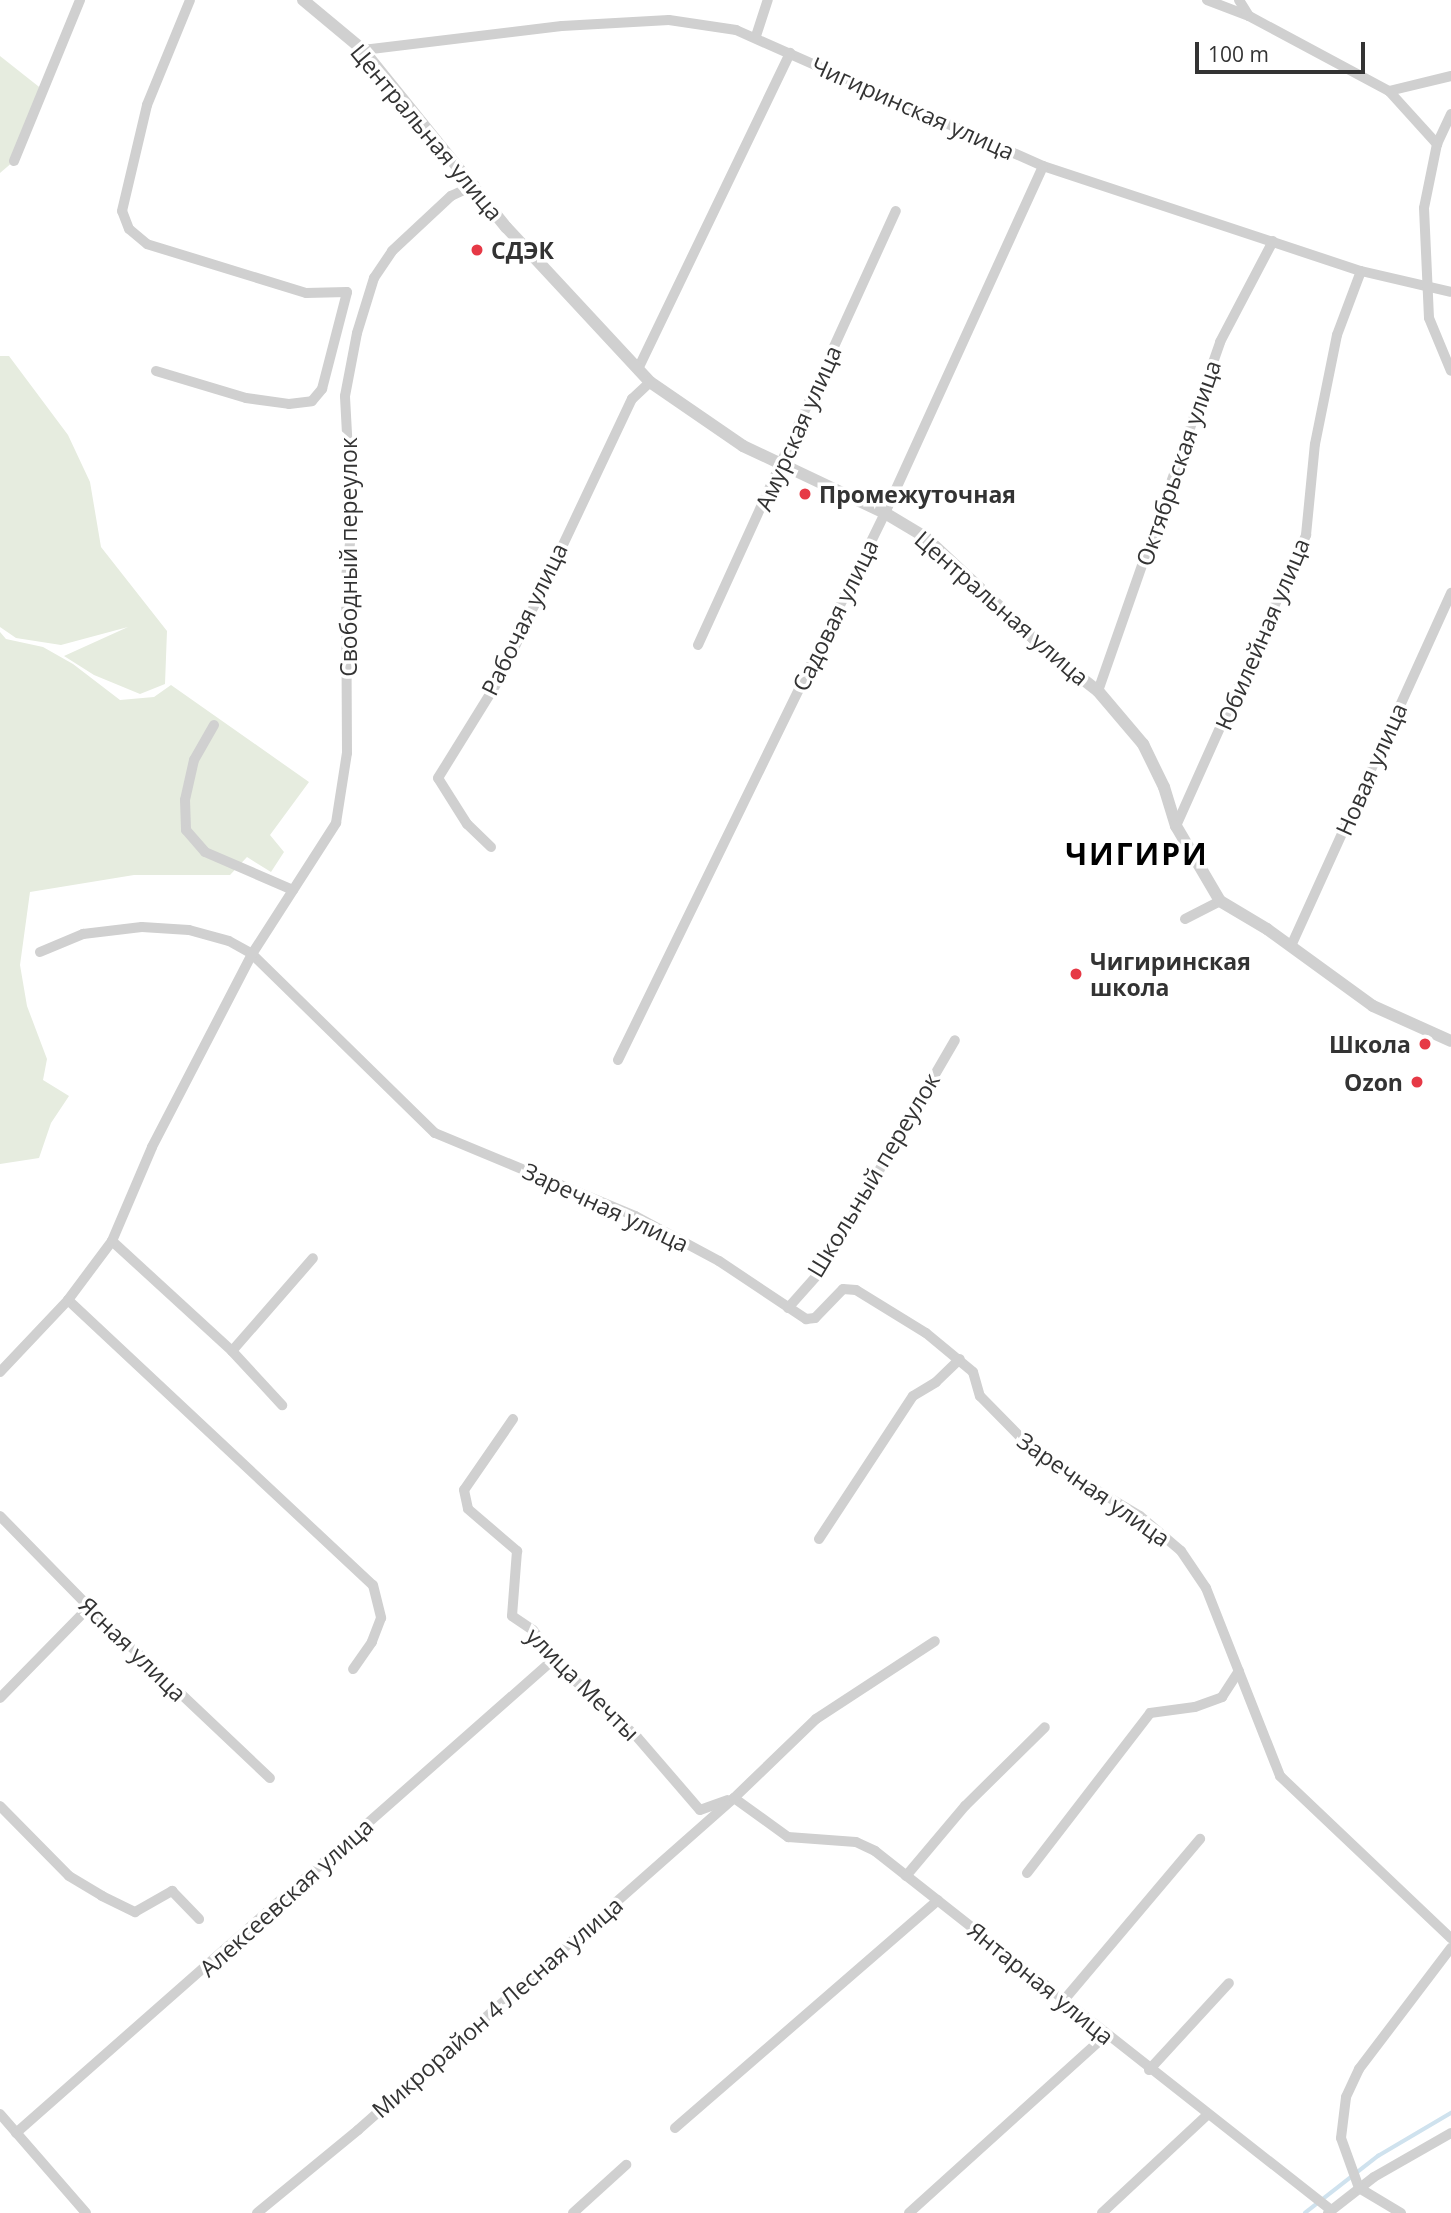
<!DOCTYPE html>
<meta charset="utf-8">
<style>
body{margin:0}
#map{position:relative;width:1451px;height:2213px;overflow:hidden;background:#fff;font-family:"Open Sans",sans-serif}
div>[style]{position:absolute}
.green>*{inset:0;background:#e6ecdf}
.stream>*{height:3.5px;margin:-1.75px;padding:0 1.75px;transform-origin:1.75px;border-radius:1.75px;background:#cfe2ee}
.minor>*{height:10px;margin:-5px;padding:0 5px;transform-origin:5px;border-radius:5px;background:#d0d0d0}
.tertiary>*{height:12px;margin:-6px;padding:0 6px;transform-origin:6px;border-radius:6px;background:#d0d0d0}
.dots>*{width:19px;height:19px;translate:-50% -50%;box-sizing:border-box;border:4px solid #fff;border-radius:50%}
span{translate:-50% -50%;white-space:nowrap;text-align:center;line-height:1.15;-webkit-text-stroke:7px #fff;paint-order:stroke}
.street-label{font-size:23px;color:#333}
.poi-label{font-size:23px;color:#333;font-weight:700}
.left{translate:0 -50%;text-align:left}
.right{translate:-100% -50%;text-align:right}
.district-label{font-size:30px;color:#000;font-weight:700;letter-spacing:2px}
.scale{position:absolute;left:1195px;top:42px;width:170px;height:32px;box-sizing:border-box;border:4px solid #333;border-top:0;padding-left:9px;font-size:21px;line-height:24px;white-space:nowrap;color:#333;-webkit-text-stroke:5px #fff;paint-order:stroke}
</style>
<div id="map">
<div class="green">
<div style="clip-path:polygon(0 56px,43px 90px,14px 161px,0 173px)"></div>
<div style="clip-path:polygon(0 356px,9px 356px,68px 435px,90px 482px,101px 547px,167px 631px,165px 684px,140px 694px,94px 675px,64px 656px,128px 627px,61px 645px,16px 638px,0 627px)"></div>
<div style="clip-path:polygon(0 632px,6px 639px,43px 647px,73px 664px,120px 700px,154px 697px,171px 685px,309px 782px,270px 835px,284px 852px,271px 872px,247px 857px,230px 875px,134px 875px,30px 892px,20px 965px,27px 1006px,47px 1059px,43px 1080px,69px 1096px,51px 1123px,39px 1158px,0 1164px)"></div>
</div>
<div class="stream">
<div style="left:1305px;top:2213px;width:93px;rotate:-38deg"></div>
<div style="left:1378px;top:2156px;width:85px;rotate:-30.5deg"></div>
</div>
<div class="minor">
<div style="left:1207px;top:0;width:45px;rotate:20.9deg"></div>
<div style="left:1249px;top:16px;width:159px;rotate:28.2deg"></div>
<div style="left:1389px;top:91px;width:64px;rotate:-13.6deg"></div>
<div style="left:1239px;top:0;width:19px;rotate:58deg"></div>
<div style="left:756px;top:36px;width:38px;rotate:-72deg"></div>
<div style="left:363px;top:50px;width:200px;rotate:-6.9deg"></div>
<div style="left:562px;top:26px;width:107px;rotate:-3.2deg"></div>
<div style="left:669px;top:20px;width:68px;rotate:8.5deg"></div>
<div style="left:736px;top:30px;width:336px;rotate:23.9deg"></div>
<div style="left:1043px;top:166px;width:335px;rotate:18.3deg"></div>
<div style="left:1361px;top:271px;width:92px;rotate:13.1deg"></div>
<div style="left:1389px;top:91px;width:72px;rotate:47.8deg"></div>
<div style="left:1451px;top:114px;width:33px;rotate:115deg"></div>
<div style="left:1437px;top:144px;width:65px;rotate:101.5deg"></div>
<div style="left:1424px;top:208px;width:110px;rotate:87.4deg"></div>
<div style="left:1429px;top:318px;width:57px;rotate:67.5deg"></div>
<div style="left:14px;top:161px;width:174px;rotate:-67.7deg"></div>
<div style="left:638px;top:369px;width:351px;rotate:-64.3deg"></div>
<div style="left:156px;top:371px;width:94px;rotate:16.7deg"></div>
<div style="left:246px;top:398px;width:43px;rotate:7.9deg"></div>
<div style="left:289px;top:404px;width:23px;rotate:-7deg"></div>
<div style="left:312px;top:401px;width:16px;rotate:-50deg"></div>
<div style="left:322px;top:389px;width:100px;rotate:-75.5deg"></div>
<div style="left:347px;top:292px;width:41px;rotate:178.6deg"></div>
<div style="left:306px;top:293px;width:166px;rotate:-162.9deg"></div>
<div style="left:147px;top:244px;width:23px;rotate:-140deg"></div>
<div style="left:129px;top:229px;width:19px;rotate:-111deg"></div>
<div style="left:122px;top:211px;width:109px;rotate:-76.7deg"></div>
<div style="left:147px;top:105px;width:113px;rotate:-67.7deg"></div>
<div style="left:698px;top:645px;width:477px;rotate:-65.5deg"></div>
<div style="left:1098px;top:691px;width:370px;rotate:-70.7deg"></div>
<div style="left:1220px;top:342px;width:114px;rotate:-62.3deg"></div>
<div style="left:214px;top:725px;width:40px;rotate:119.7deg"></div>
<div style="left:194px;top:760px;width:41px;rotate:102.7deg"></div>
<div style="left:185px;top:800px;width:30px;rotate:88deg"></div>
<div style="left:186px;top:830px;width:29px;rotate:49deg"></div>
<div style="left:205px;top:852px;width:96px;rotate:23.4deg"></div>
<div style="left:1176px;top:826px;width:319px;rotate:-65.9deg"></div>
<div style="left:1306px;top:535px;width:91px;rotate:-84.4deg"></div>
<div style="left:1315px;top:444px;width:111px;rotate:-78.6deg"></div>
<div style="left:1337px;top:335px;width:68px;rotate:-69.4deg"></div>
<div style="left:491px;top:847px;width:33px;rotate:-136deg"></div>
<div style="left:467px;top:824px;width:54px;rotate:-122.2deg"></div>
<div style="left:438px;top:778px;width:118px;rotate:-58.2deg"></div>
<div style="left:500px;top:678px;width:309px;rotate:-64.7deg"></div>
<div style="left:632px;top:399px;width:25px;rotate:-43deg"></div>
<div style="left:1185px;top:919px;width:39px;rotate:-27deg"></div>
<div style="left:1291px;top:946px;width:388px;rotate:-65.6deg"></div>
<div style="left:40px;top:952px;width:47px;rotate:-22.7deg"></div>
<div style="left:83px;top:934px;width:59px;rotate:-6.8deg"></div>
<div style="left:142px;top:927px;width:47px;rotate:3.7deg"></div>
<div style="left:189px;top:930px;width:41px;rotate:15.4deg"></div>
<div style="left:229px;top:941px;width:26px;rotate:29deg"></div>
<div style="left:252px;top:954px;width:256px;rotate:44.4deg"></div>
<div style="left:435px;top:1133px;width:217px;rotate:22.5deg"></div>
<div style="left:635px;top:1216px;width:95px;rotate:28.2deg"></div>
<div style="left:719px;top:1261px;width:105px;rotate:33.7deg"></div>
<div style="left:806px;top:1319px;width:9px;rotate:-6deg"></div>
<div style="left:815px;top:1318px;width:40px;rotate:-46deg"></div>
<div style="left:843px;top:1289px;width:13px;rotate:4deg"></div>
<div style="left:856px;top:1290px;width:82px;rotate:31.6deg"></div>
<div style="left:926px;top:1333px;width:61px;rotate:39.7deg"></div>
<div style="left:973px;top:1372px;width:25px;rotate:74deg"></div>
<div style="left:980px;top:1396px;width:84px;rotate:45.5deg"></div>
<div style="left:1039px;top:1456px;width:117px;rotate:30.7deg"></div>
<div style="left:1140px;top:1516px;width:54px;rotate:40.5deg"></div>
<div style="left:1181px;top:1551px;width:45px;rotate:56deg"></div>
<div style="left:1206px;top:1588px;width:202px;rotate:68.5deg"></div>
<div style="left:1280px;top:1776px;width:236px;rotate:43.5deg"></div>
<div style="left:618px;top:1060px;width:609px;rotate:-63.98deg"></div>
<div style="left:885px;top:513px;width:381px;rotate:-65.5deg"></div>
<div style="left:112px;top:1241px;width:163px;rotate:42.5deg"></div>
<div style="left:232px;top:1351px;width:74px;rotate:47.2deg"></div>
<div style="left:68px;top:1300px;width:417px;rotate:43.1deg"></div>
<div style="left:373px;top:1585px;width:34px;rotate:76deg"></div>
<div style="left:381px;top:1618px;width:26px;rotate:111deg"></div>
<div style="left:372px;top:1642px;width:33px;rotate:125deg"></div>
<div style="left:788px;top:1308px;width:48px;rotate:-48.4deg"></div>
<div style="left:820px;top:1272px;width:268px;rotate:-59.8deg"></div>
<div style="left:232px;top:1351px;width:123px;rotate:-48.9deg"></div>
<div style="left:0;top:1372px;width:99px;rotate:-46.6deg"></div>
<div style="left:68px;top:1300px;width:74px;rotate:-53.3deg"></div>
<div style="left:112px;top:1241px;width:102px;rotate:-66.9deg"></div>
<div style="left:152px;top:1147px;width:217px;rotate:-62.6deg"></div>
<div style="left:252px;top:954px;width:156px;rotate:-57.3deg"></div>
<div style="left:336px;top:823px;width:71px;rotate:-81.1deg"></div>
<div style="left:347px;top:753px;width:176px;rotate:-90.3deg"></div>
<div style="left:346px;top:577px;width:51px;rotate:-83.3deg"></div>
<div style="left:352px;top:526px;width:130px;rotate:-93.1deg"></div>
<div style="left:345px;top:396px;width:64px;rotate:-79.2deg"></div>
<div style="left:357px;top:333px;width:58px;rotate:-72.8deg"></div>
<div style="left:374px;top:278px;width:32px;rotate:-56deg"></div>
<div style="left:392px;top:251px;width:81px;rotate:-43deg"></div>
<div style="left:451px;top:196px;width:26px;rotate:-25deg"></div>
<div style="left:513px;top:1419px;width:86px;rotate:124.6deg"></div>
<div style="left:464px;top:1490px;width:19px;rotate:78deg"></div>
<div style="left:468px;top:1509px;width:65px;rotate:40.6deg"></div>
<div style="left:517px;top:1551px;width:65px;rotate:94.4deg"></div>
<div style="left:512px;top:1616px;width:25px;rotate:34deg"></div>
<div style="left:533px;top:1630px;width:44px;rotate:54.2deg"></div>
<div style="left:559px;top:1666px;width:105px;rotate:42.3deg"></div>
<div style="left:637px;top:1737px;width:96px;rotate:49.2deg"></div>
<div style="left:700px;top:1810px;width:29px;rotate:-20deg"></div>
<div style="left:0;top:1516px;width:127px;rotate:45.6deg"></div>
<div style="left:89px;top:1607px;width:249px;rotate:43.4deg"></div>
<div style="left:819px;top:1539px;width:171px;rotate:-56.7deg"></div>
<div style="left:913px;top:1396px;width:27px;rotate:-31deg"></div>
<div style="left:936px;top:1382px;width:33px;rotate:-44deg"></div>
<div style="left:0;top:1698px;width:127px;rotate:-45.6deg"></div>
<div style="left:734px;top:1798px;width:67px;rotate:35.8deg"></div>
<div style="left:788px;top:1837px;width:68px;rotate:4.2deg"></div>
<div style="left:856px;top:1842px;width:21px;rotate:25deg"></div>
<div style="left:875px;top:1851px;width:580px;rotate:38.21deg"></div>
<div style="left:0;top:1806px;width:98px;rotate:45.4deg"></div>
<div style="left:69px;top:1876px;width:39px;rotate:31deg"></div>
<div style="left:102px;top:1896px;width:37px;rotate:26deg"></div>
<div style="left:135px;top:1912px;width:43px;rotate:-29.6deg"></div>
<div style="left:172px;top:1891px;width:39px;rotate:46deg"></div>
<div style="left:1027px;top:1873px;width:202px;rotate:-52.4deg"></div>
<div style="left:1150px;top:1713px;width:45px;rotate:-7.6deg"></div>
<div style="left:1195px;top:1707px;width:29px;rotate:-20deg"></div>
<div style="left:1222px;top:1697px;width:31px;rotate:-57deg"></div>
<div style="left:906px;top:1876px;width:92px;rotate:-49.9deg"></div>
<div style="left:965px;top:1806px;width:112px;rotate:-44.6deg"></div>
<div style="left:1064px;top:2000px;width:211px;rotate:-49.8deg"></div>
<div style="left:1149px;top:2070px;width:118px;rotate:-47.4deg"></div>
<div style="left:0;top:2114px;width:131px;rotate:49deg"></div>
<div style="left:675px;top:2128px;width:348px;rotate:-40.9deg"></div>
<div style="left:16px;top:2133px;width:717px;rotate:-41.38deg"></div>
<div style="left:257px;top:2213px;width:131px;rotate:-39.4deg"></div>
<div style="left:358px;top:2130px;width:502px;rotate:-41.44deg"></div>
<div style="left:734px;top:1798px;width:114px;rotate:-43.9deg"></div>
<div style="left:816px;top:1719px;width:142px;rotate:-33.2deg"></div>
<div style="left:573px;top:2213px;width:72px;rotate:-42.2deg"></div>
<div style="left:909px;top:2213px;width:264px;rotate:-42.1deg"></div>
<div style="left:1102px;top:2213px;width:144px;rotate:-43deg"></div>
<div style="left:1328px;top:2213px;width:58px;rotate:-38deg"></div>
<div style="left:1374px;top:2177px;width:89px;rotate:-29.7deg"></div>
<div style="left:1401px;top:2213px;width:49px;rotate:-149.2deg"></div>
<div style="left:1359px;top:2188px;width:53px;rotate:-109.8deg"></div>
<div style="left:1341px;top:2138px;width:41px;rotate:-83deg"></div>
<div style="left:1346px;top:2097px;width:31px;rotate:-65deg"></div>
<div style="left:1359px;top:2069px;width:152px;rotate:-52.8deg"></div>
</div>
<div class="tertiary">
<div style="left:303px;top:0;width:78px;rotate:39.8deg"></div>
<div style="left:363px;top:50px;width:228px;rotate:51.1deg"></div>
<div style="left:506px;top:227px;width:212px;rotate:47.1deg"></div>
<div style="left:650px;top:382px;width:113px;rotate:34.5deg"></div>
<div style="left:743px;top:446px;width:157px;rotate:25.3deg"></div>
<div style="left:885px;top:513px;width:47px;rotate:31deg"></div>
<div style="left:925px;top:537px;width:168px;rotate:43.1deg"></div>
<div style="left:1048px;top:652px;width:63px;rotate:38deg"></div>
<div style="left:1098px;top:691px;width:70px;rotate:49.7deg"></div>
<div style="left:1143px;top:744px;width:48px;rotate:64deg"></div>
<div style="left:1164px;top:787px;width:41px;rotate:72.9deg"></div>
<div style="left:1176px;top:826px;width:87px;rotate:59.6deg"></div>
<div style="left:1220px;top:901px;width:55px;rotate:30.8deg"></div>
<div style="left:1267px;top:929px;width:131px;rotate:36deg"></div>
<div style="left:1373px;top:1006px;width:85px;rotate:24.2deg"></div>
</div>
<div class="dots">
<div style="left:477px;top:250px;background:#e63946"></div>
<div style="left:805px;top:494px;background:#e63946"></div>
<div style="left:1076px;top:974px;background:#e63946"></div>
<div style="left:1425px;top:1044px;background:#e63946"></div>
<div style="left:1417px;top:1082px;background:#e63946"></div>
</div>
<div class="street-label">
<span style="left:913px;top:108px;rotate:24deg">Чигиринская улица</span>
<span style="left:427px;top:132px;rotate:50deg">Центральная улица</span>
<span style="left:798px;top:428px;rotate:-66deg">Амурская улица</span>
<span style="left:1178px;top:463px;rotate:-71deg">Октябрьская улица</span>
<span style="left:348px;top:557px;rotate:-90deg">Свободный переулок</span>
<span style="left:1002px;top:608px;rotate:41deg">Центральная улица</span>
<span style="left:835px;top:615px;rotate:-64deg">Садовая улица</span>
<span style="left:524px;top:619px;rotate:-64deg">Рабочая улица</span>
<span style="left:1262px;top:634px;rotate:-67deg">Юбилейная улица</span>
<span style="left:1371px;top:769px;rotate:-66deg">Новая улица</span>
<span style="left:873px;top:1175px;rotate:-59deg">Школьный переулок</span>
<span style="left:606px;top:1207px;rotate:25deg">Заречная улица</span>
<span style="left:1094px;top:1489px;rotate:35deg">Заречная улица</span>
<span style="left:133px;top:1649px;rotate:44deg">Ясная улица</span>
<span style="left:583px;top:1684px;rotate:45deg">улица Мечты</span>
<span style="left:286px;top:1897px;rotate:-42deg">Алексеевская улица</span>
<span style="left:1041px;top:1983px;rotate:39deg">Янтарная улица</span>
<span style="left:497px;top:2007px;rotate:-41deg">Микрорайон 4 Лесная улица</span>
</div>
<div class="poi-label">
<span class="left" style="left:491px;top:250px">СДЭК</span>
<span class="left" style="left:819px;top:494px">Промежуточная</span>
<span class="left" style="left:1090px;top:974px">Чигиринская<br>школа</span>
<span class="right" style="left:1411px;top:1044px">Школа</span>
<span class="right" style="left:1403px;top:1082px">Ozon</span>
</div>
<div class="district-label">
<span style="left:1137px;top:854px">ЧИГИРИ</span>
</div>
<div class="scale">100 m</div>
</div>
